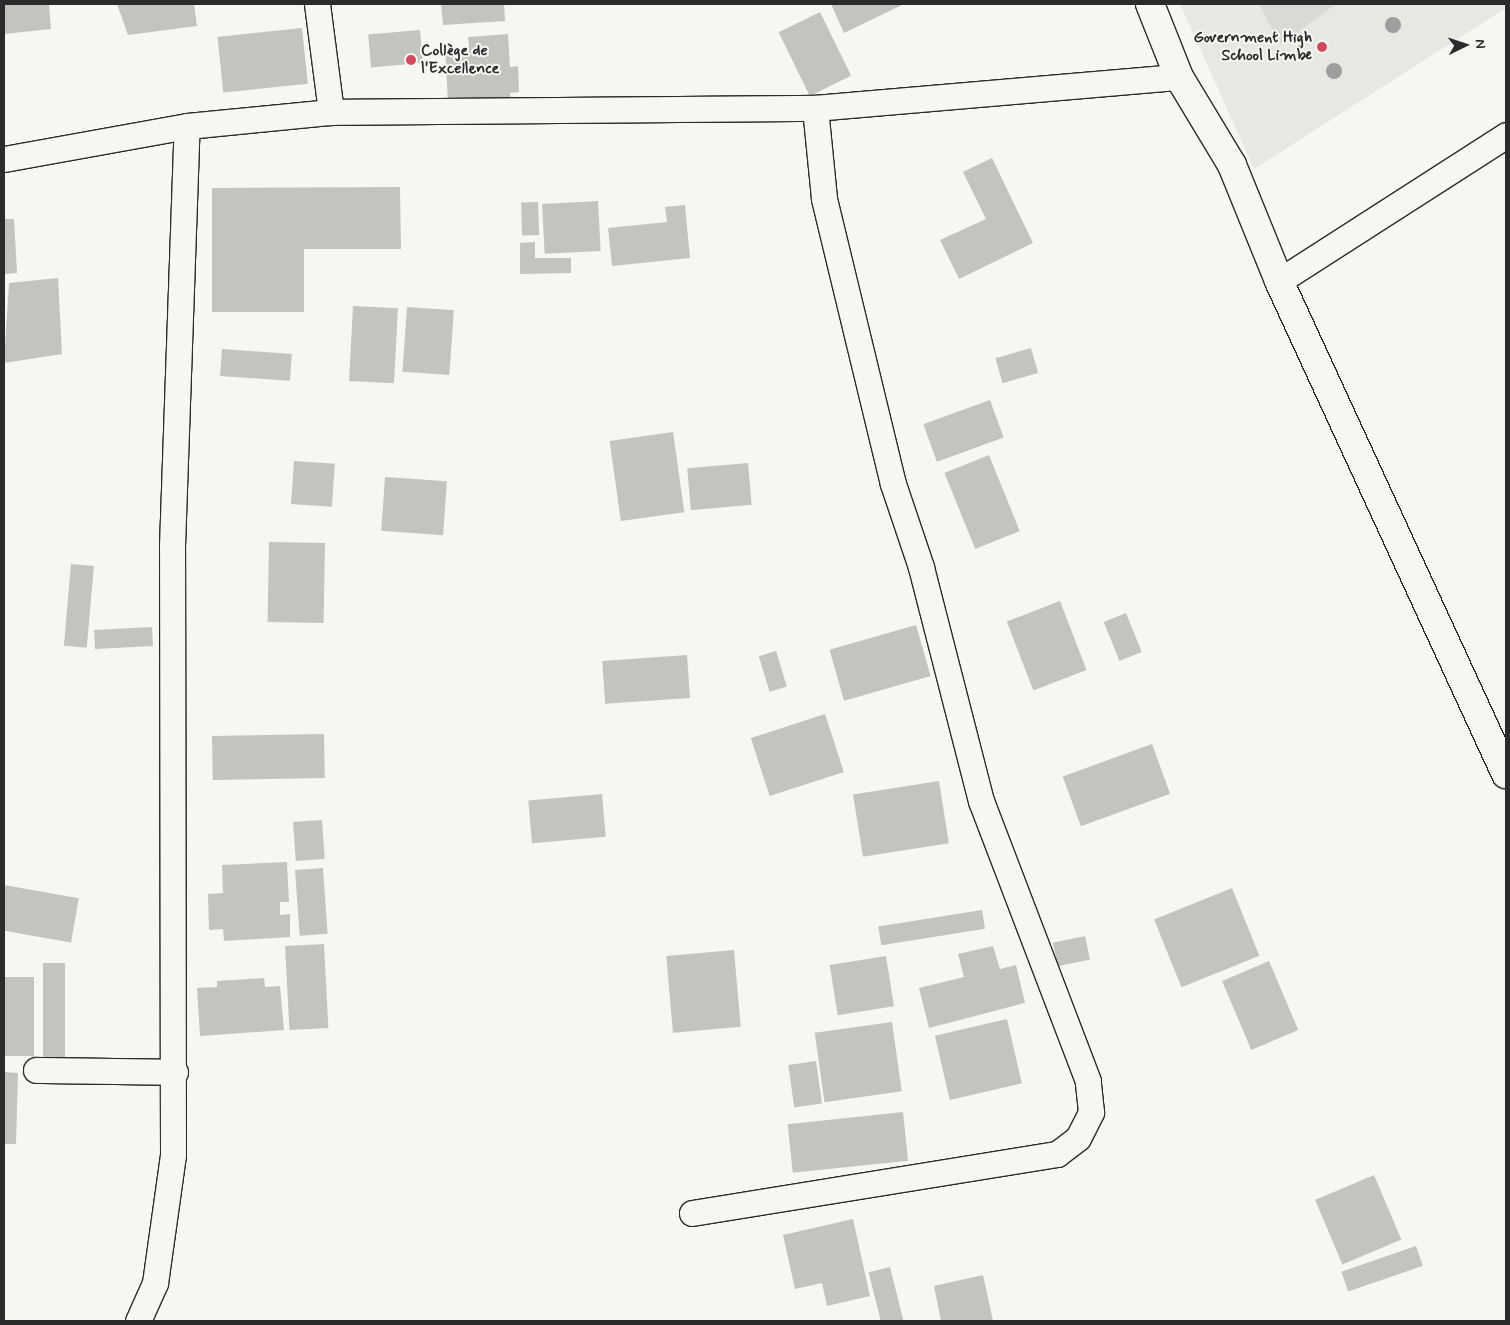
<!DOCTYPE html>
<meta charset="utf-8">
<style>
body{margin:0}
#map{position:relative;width:1510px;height:1325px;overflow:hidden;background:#f6f6f2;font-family:Mynerve,sans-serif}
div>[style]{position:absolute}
.built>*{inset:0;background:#e7e7e3}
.green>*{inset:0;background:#d9d9d5}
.building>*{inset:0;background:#c3c3c0;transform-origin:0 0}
.roads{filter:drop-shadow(1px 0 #2b2b2b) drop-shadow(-1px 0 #2b2b2b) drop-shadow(0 1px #2b2b2b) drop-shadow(0 -1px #2b2b2b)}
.street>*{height:25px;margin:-12.5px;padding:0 12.5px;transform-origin:12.5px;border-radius:12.5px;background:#f6f6f2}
.primary>*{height:28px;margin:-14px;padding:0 14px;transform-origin:14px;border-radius:14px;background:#f6f6f2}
.trees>*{width:16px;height:16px;margin:-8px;border-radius:50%;background:#9e9e9c}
.dots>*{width:14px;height:14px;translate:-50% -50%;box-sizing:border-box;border:2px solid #f6f6f2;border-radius:50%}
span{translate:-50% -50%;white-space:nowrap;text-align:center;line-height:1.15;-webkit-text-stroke:4px #f6f6f2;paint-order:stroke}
.poi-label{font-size:16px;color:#2b2b2b;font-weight:700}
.right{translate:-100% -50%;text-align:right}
.left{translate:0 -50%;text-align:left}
.frame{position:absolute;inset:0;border:5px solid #2b2b2b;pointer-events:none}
.north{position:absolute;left:1440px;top:20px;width:50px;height:50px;-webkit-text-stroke:4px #f6f6f2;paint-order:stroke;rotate:86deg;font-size:14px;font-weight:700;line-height:20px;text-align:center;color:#2b2b2b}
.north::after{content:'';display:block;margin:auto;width:18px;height:22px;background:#2b2b2b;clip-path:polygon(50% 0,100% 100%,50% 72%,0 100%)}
</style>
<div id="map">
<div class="built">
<div style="clip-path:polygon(1180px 4px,1506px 4px,1506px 8px,1254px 169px)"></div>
</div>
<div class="green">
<div style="clip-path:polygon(1259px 4px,1336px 4px,1280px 45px)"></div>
</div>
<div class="building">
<div style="clip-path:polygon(4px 4px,49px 4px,51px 29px,4px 34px)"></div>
<div style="clip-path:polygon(117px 4px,194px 4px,197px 26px,128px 35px)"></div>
<div style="clip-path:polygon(441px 4px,504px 4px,505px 21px,443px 25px)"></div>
<div style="clip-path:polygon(831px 4px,904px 4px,844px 33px)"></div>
<div style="left:820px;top:12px;width:71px;height:46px;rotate:64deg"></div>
<div style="left:302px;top:28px;width:56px;height:85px;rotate:84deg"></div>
<div style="left:420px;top:30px;width:33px;height:52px;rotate:85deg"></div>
<div style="clip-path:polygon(508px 34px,510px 67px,518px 66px,519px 92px,510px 93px,511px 99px,448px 103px,445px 48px,469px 47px,468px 37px)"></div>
<div style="clip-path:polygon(992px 158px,1033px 243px,959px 279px,940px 240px,986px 219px,963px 172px)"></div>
<div style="clip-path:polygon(400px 187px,401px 249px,304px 249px,304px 312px,212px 312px,212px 188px)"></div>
<div style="left:598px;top:201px;width:50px;height:56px;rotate:87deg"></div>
<div style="left:538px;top:202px;width:33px;height:17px;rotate:88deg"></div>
<div style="clip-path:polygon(685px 205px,690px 258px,612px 266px,608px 228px,667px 222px,665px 207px)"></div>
<div style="clip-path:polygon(4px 219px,14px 219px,17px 273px,4px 274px)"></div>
<div style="clip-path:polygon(535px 242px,535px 258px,571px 258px,571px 273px,520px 274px,520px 243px)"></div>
<div style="clip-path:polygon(58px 278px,62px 354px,4px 363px,9px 283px)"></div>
<div style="left:353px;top:306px;width:45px;height:75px;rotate:3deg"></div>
<div style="left:407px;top:307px;width:47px;height:65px;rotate:4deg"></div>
<div style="left:1031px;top:348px;width:26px;height:37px;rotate:74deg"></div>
<div style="left:222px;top:349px;width:70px;height:27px;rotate:4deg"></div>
<div style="left:990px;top:400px;width:40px;height:71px;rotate:70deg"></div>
<div style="left:673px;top:432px;width:81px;height:64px;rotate:82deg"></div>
<div style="left:989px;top:455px;width:82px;height:48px;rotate:68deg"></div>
<div style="left:294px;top:461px;width:41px;height:43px;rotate:4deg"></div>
<div style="left:748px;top:463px;width:42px;height:61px;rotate:85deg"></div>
<div style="left:385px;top:477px;width:62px;height:54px;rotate:4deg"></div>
<div style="left:269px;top:542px;width:56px;height:80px;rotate:1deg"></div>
<div style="left:71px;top:564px;width:23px;height:82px;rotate:5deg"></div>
<div style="left:1060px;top:601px;width:74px;height:57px;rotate:69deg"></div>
<div style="left:1126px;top:613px;width:42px;height:24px;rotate:68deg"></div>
<div style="left:916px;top:625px;width:53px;height:90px;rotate:74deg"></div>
<div style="left:152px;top:627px;width:19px;height:58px;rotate:87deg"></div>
<div style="left:776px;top:651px;width:37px;height:18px;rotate:73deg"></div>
<div style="left:687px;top:655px;width:43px;height:85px;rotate:86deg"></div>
<div style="left:825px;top:714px;width:61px;height:78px;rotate:72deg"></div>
<div style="left:324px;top:734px;width:44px;height:112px;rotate:89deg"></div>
<div style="left:1152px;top:744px;width:53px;height:95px;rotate:70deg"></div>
<div style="left:939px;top:781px;width:63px;height:87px;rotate:81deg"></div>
<div style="left:602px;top:794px;width:43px;height:74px;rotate:85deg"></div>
<div style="left:322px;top:820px;width:39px;height:29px;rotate:86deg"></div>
<div style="clip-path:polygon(287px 862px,289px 902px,280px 902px,280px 915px,290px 914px,290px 937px,224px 941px,223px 929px,209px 930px,208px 894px,223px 893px,222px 865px)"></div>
<div style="left:323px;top:868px;width:66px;height:28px;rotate:86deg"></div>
<div style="left:4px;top:885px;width:76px;height:45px;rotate:10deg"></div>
<div style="left:1232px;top:888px;width:73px;height:84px;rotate:68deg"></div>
<div style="left:982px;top:910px;width:19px;height:105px;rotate:81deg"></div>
<div style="left:1085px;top:936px;width:24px;height:33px;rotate:78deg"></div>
<div style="left:324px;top:944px;width:84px;height:39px;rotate:87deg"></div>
<div style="clip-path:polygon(993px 946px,1000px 969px,1016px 965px,1025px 1003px,929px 1028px,919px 988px,964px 977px,958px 954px)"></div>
<div style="left:734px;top:950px;width:77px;height:68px;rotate:85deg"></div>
<div style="left:886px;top:956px;width:51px;height:57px;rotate:81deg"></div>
<div style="left:1269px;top:961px;width:75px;height:51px;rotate:67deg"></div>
<div style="left:43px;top:963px;width:22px;height:94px"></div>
<div style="left:4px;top:977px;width:30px;height:79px"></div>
<div style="clip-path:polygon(264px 978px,265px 987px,280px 986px,284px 1030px,200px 1036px,197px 988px,217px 987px,217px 981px)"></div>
<div style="left:1007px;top:1019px;width:66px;height:74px;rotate:77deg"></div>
<div style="left:892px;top:1022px;width:70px;height:78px;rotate:82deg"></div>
<div style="left:816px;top:1061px;width:43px;height:28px;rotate:82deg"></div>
<div style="clip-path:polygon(4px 1072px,18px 1073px,16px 1144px,4px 1144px)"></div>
<div style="left:903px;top:1112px;width:49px;height:116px;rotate:84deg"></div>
<div style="left:1374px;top:1175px;width:70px;height:64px;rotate:67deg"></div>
<div style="clip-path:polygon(853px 1219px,870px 1296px,827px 1306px,822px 1283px,795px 1289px,783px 1235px)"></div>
<div style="left:1416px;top:1246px;width:21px;height:79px;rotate:71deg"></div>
<div style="left:890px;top:1267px;width:55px;height:22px;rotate:76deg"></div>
<div style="clip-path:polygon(983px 1275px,993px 1321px,941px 1321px,934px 1286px)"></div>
</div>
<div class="roads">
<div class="street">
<div style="left:317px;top:4px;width:109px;rotate:82.6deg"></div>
<div style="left:4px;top:159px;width:186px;rotate:-10.2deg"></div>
<div style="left:187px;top:126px;width:145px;rotate:-5.6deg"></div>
<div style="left:331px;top:112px;width:484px;rotate:-0.5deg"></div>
<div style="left:815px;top:108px;width:365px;rotate:-4.9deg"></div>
<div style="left:1279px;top:281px;width:270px;rotate:-32.7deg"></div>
<div style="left:36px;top:1070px;width:139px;rotate:0.8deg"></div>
<div style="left:692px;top:1213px;width:370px;rotate:-9.2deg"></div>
<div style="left:1057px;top:1154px;width:26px;rotate:-37deg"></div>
<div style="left:1078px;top:1138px;width:29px;rotate:-63deg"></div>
<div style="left:1091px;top:1112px;width:31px;rotate:-96deg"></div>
<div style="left:1088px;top:1081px;width:300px;rotate:-110.9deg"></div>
<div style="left:981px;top:801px;width:242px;rotate:-104.4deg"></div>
<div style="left:921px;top:567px;width:88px;rotate:-108.6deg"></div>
<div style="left:893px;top:484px;width:294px;rotate:-103.6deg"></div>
<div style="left:824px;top:198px;width:90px;rotate:-95.7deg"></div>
<div style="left:138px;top:1321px;width:42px;rotate:-65.9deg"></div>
<div style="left:155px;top:1283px;width:129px;rotate:-82deg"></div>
<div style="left:173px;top:1155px;width:609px;rotate:-90.09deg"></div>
<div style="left:172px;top:546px;width:420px;rotate:-88deg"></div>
</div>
<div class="primary">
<div style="left:1150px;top:4px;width:79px;rotate:68.3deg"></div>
<div style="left:1179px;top:77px;width:103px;rotate:58.9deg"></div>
<div style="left:1232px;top:165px;width:125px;rotate:67.9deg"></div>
<div style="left:1279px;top:281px;width:543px;rotate:65.28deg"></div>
</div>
</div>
<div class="trees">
<div style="left:1393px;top:25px"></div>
<div style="left:1334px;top:71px"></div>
</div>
<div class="dots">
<div style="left:1322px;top:47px;background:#d1495b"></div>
<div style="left:411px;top:60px;background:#d1495b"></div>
</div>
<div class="poi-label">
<span class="right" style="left:1312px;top:47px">Government High<br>School Limbe</span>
<span class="left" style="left:421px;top:60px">Collège de<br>l'Excellence</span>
</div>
<div class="frame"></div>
<div class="north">N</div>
</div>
